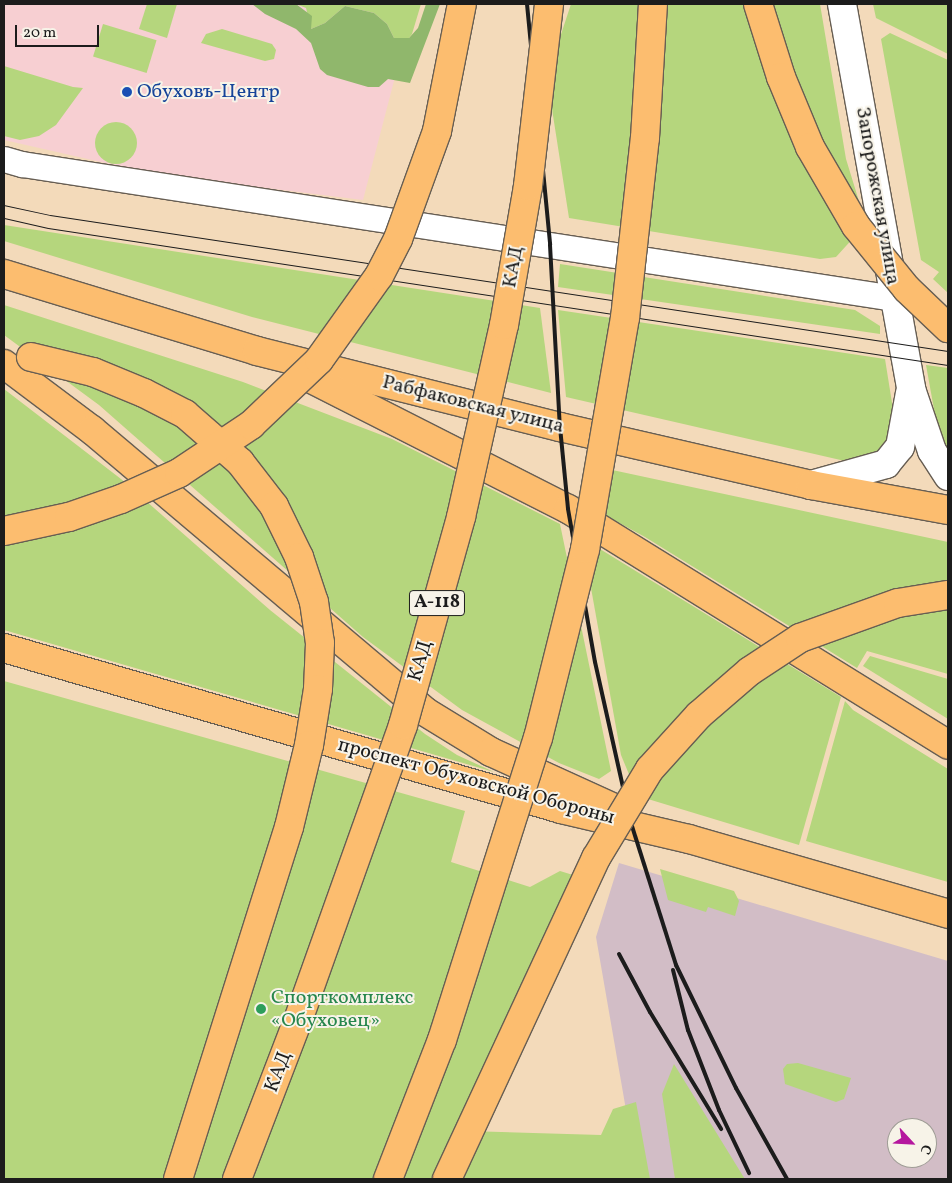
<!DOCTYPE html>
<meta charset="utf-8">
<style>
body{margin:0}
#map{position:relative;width:952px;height:1183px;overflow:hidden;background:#f3daba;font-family:Vollkorn,serif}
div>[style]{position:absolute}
.built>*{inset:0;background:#f7cfd2}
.industrial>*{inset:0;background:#d2bdc6}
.green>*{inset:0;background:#b5d67d;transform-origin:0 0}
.round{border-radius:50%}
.forest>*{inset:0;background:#90b76c}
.roads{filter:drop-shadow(1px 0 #675e53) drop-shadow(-1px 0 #675e53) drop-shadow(0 1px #675e53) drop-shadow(0 -1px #675e53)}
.minor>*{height:25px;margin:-12.5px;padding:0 12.5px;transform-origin:12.5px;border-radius:12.5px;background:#fff}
.tertiary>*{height:28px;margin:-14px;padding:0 14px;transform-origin:14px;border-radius:14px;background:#fff}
.primary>*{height:28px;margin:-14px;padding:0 14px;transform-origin:14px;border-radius:14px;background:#fcbd6f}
.tram>*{height:1px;margin:-0.5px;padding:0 0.5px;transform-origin:0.5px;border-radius:0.5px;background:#1c1c1c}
.rail>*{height:4px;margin:-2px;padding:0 2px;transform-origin:2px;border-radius:2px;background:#1c1c1c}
.bridges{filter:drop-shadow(1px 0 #675e53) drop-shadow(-1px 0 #675e53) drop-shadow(0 1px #675e53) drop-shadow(0 -1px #675e53)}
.primary-bridge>*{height:28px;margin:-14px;padding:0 14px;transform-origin:14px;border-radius:14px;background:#fcbd6f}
.motorway-bridge>*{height:28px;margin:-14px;padding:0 14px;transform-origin:14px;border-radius:14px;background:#fcbd6f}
.dots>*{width:14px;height:14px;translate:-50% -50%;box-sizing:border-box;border:2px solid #f7f3e8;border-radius:50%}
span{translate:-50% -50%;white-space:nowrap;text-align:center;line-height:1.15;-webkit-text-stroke:4px #f7f3e8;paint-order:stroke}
.shield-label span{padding:1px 4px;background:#f7f3e8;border:1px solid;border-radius:4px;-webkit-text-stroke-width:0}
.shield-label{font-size:19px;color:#1c1c1c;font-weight:700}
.transit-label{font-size:20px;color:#164399}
.left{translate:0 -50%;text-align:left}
.street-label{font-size:20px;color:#1c1c1c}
.leisure-label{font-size:20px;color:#27864d}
.frame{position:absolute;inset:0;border:5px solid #1c1c1c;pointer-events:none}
.north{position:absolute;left:887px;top:1118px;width:50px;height:50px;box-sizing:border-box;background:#f7f3e8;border:1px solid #9f9d96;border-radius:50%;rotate:115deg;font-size:14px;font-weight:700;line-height:20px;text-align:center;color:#1c1c1c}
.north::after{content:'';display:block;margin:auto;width:18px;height:22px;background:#b5179e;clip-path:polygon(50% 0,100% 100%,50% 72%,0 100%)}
.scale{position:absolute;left:15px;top:25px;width:84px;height:22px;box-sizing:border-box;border:2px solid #1c1c1c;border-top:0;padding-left:6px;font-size:15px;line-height:18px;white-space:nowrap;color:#1c1c1c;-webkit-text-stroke:4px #f7f3e8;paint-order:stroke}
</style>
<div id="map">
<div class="built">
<div style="clip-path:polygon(4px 4px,414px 4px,363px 200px,154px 174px,4px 140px)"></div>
</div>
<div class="industrial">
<div style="clip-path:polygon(evenodd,619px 863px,948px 961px,948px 1179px,638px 1179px,596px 937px,619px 863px,897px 1128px,927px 1128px,927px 1158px,897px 1158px,897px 1128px)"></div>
</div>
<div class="green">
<div style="clip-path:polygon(147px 4px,177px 4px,167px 38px,139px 29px)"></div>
<div style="clip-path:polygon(296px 4px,421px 4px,412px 34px,409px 38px,394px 38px,387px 24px,374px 13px,345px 6px,325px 23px,311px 29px,306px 8px)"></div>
<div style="clip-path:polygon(571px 4px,820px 4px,846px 159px,866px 224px,836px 257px,820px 259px,569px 218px,547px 77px)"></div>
<div style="clip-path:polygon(873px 4px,948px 4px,948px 54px,876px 18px)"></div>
<div style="left:103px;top:24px;width:56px;height:34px;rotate:17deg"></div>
<div style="clip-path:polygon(222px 29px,272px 44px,276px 50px,274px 59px,265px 61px,201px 43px,206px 34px)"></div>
<div style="clip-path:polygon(890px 33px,948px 60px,948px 293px,933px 279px,939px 272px,921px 260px,881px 39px)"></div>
<div style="clip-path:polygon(4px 66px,73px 87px,83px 88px,56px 125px,39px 136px,20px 140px,4px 136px)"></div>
<div class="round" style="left:95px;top:122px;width:42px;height:42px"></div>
<div style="clip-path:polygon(4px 225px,540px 308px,551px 393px,252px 317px,4px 241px)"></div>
<div style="clip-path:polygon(560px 264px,855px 310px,880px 326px,880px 334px,558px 287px)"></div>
<div style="clip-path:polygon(4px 305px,243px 382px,392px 439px,560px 524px,611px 771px,599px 779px,559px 763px,462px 710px,363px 637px,99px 405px,4px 335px)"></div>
<div style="clip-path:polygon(558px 310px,885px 359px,896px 428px,878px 456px,845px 461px,566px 397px)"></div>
<div style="clip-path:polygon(926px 365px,948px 368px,948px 461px,939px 437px)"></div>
<div style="clip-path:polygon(4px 389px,121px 479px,270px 610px,425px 734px,457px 755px,494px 772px,4px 630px)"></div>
<div style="clip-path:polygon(589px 465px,948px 542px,948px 674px,867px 651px,857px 668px,645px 537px,585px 504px)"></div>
<div style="clip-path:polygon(582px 538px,841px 697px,799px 845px,638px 796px,621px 755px)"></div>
<div style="clip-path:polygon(870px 656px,948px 679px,948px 719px,863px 666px)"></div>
<div style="clip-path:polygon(4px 681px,465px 811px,451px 862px,530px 887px,560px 871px,573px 875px,467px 1131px,601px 1135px,613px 1109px,636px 1102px,650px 1179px,4px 1179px)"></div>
<div style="clip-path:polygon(845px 701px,853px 710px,948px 769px,948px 882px,806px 841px)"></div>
<div style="clip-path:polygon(660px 869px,734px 891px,739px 901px,735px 916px,708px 907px,706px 912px,668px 900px)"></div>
<div style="clip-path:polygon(798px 1063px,851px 1078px,844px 1099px,836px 1102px,785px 1084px,783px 1069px,787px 1064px)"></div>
<div style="clip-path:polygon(674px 1064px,743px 1176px,745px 1179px,675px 1179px,662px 1094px)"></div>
</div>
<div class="forest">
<div style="clip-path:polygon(252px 4px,296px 4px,312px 16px,311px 29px,325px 23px,345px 6px,374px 13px,387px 24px,394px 38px,409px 38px,418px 28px,426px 4px,440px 4px,410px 83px,388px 79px,379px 87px,368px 87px,327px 75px,320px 69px,311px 43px,296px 29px,265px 14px)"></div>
</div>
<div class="roads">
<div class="minor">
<div style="left:4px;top:159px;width:19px;rotate:16deg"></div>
<div style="left:22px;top:164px;width:883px;rotate:8.73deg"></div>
</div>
<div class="tertiary">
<div style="left:842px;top:4px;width:391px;rotate:79.8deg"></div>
<div style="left:911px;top:389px;width:65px;rotate:71.3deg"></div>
<div style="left:932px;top:451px;width:30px;rotate:57deg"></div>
<div style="left:811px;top:485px;width:78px;rotate:-15.6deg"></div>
<div style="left:886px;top:464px;width:22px;rotate:-51deg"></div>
<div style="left:900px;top:447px;width:55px;rotate:-79.5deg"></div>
</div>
<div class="primary">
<div style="left:4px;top:274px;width:264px;rotate:16.9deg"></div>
<div style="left:257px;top:351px;width:312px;rotate:14.1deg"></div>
<div style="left:560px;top:427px;width:258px;rotate:13deg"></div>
<div style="left:811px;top:485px;width:139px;rotate:10.3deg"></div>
<div style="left:4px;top:364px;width:110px;rotate:36.9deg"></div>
<div style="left:92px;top:430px;width:435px;rotate:40.2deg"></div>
<div style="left:424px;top:711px;width:79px;rotate:31.5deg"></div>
<div style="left:491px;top:752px;width:137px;rotate:24.5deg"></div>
<div style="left:302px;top:374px;width:298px;rotate:26.9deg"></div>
<div style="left:568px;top:509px;width:447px;rotate:31.8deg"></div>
<div style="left:4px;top:648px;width:580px;rotate:16.12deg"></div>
<div style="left:561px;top:809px;width:131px;rotate:13.2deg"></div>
<div style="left:689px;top:839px;width:270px;rotate:16.1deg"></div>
</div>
</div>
<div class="tram">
<div style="left:4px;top:205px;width:47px;rotate:12.3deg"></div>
<div style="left:50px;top:215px;width:908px;rotate:8.61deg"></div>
<div style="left:4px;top:218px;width:45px;rotate:12.8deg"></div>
<div style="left:48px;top:228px;width:910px;rotate:8.66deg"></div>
</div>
<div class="rail">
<div style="left:527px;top:4px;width:242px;rotate:84.5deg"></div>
<div style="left:550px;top:245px;width:182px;rotate:86.9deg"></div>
<div style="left:560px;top:427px;width:82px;rotate:84.4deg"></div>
<div style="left:568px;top:509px;width:155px;rotate:80deg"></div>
<div style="left:595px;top:662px;width:165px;rotate:77.4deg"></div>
<div style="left:631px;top:823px;width:149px;rotate:72.4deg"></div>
<div style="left:676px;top:965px;width:137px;rotate:64deg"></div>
<div style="left:736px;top:1088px;width:104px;rotate:60.7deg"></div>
<div style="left:619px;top:954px;width:66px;rotate:61.9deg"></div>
<div style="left:650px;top:1012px;width:137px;rotate:58.7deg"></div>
<div style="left:673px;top:970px;width:62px;rotate:76deg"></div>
<div style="left:688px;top:1030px;width:86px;rotate:68.8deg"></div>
<div style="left:719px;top:1110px;width:70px;rotate:64.5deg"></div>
</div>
<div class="bridges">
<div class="primary-bridge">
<div style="left:758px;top:4px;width:77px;rotate:72.5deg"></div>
<div style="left:781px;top:77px;width:76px;rotate:67.5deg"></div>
<div style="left:810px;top:147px;width:91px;rotate:59.8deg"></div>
<div style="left:856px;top:226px;width:81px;rotate:51deg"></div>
<div style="left:907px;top:289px;width:57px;rotate:43.6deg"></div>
<div style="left:31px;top:357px;width:64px;rotate:13.6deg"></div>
<div style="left:93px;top:372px;width:55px;rotate:22.4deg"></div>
<div style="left:144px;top:393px;width:46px;rotate:27.1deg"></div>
<div style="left:185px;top:414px;width:73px;rotate:41.1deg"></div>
<div style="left:240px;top:462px;width:56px;rotate:52.3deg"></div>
<div style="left:274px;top:506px;width:57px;rotate:63.9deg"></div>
<div style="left:299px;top:557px;width:47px;rotate:71.6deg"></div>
<div style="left:314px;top:602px;width:41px;rotate:81.7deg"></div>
<div style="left:320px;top:643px;width:46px;rotate:92.5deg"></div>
<div style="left:318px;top:689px;width:57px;rotate:99.1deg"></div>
<div style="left:309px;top:745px;width:84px;rotate:103.7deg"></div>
<div style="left:289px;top:827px;width:369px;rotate:107.5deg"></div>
<div style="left:4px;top:531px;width:66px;rotate:-12.2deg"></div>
<div style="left:69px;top:517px;width:55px;rotate:-19.1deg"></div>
<div style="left:121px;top:499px;width:64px;rotate:-24.1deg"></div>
<div style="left:179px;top:473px;width:87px;rotate:-33.7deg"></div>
<div style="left:251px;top:425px;width:94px;rotate:-43.7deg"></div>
<div style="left:319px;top:360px;width:103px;rotate:-54.5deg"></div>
<div style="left:379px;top:276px;width:42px;rotate:-62.8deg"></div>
<div style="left:398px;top:239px;width:115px;rotate:-70.1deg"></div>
<div style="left:437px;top:131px;width:129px;rotate:-78.9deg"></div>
<div style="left:447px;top:1179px;width:354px;rotate:-65.1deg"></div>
<div style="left:596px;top:858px;width:104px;rotate:-58.8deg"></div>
<div style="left:650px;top:769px;width:73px;rotate:-47.8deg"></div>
<div style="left:699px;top:715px;width:67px;rotate:-40.8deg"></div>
<div style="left:750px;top:671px;width:60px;rotate:-33.4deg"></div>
<div style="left:800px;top:638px;width:104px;rotate:-19.7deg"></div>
<div style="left:898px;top:603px;width:51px;rotate:-9.1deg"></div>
</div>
<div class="motorway-bridge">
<div style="left:237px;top:1179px;width:167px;rotate:-69deg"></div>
<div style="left:297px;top:1023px;width:316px;rotate:-70.4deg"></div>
<div style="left:403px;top:725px;width:216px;rotate:-74.4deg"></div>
<div style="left:461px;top:517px;width:197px;rotate:-77.4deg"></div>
<div style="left:504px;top:325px;width:141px;rotate:-80.2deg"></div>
<div style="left:528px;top:186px;width:183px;rotate:-83.4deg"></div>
<div style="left:388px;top:1179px;width:149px;rotate:-68.8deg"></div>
<div style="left:442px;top:1040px;width:317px;rotate:-72.4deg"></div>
<div style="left:538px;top:738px;width:195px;rotate:-76deg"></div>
<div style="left:585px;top:549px;width:234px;rotate:-80.2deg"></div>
<div style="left:625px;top:318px;width:181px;rotate:-83.7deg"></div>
<div style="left:645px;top:138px;width:134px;rotate:-86.6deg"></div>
</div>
</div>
<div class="dots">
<div style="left:127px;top:92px;background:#1a4fb4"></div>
<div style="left:261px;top:1009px;background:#2e9e5b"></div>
</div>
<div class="shield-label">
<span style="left:437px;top:603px">А-118</span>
</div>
<div class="transit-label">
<span class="left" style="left:137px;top:92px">Обуховъ-Центр</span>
</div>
<div class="street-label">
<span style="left:877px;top:196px;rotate:80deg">Запорожская улица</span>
<span style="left:514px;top:267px;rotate:-80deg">КАД</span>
<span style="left:473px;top:405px;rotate:14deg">Рабфаковская улица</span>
<span style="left:421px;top:661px;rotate:-74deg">КАД</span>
<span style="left:476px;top:782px;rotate:15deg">проспект Обуховской Обороны</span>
<span style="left:279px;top:1072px;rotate:-69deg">КАД</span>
</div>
<div class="leisure-label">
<span class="left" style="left:271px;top:1010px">Спорткомплекс<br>«Обуховец»</span>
</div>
<div class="frame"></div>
<div class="north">С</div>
<div class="scale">20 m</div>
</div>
